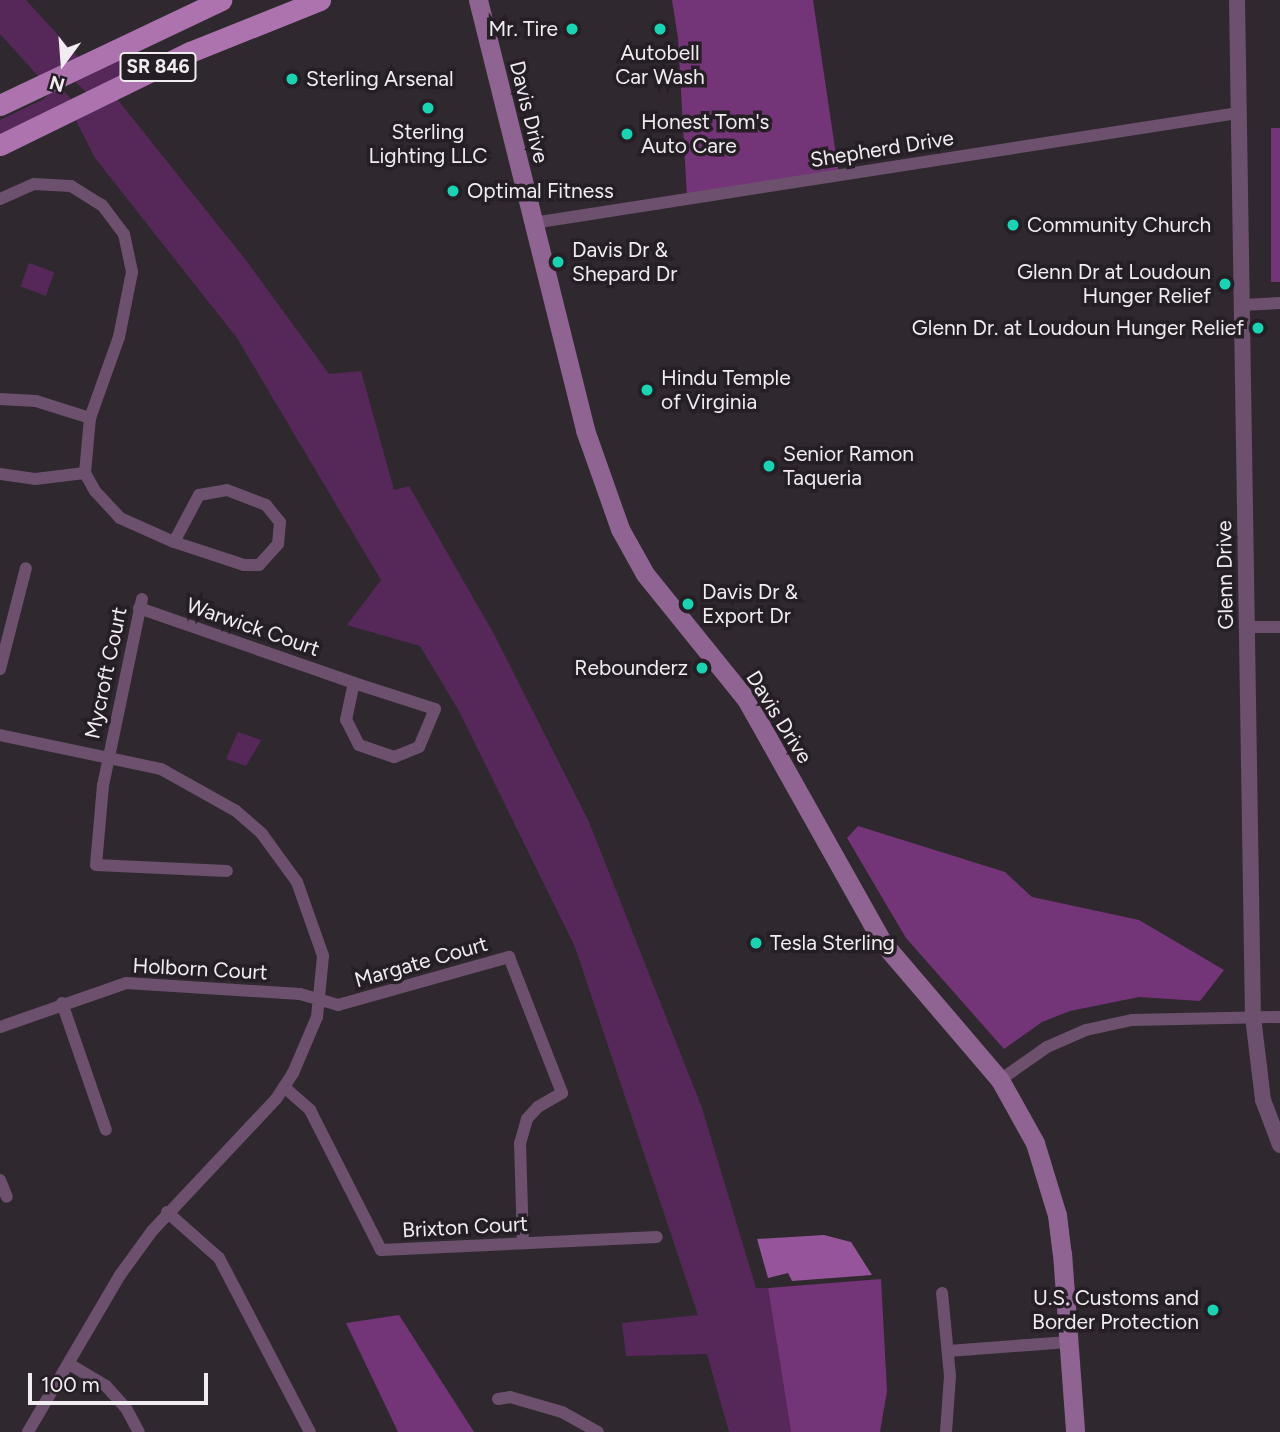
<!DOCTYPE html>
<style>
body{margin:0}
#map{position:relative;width:1280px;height:1432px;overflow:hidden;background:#2f282f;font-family:Figtree,sans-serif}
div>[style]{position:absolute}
.green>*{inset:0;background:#562859;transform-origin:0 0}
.forest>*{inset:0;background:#743478;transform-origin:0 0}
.water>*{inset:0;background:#96549a}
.minor>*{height:12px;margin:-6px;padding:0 6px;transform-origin:6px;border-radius:6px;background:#6c506d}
.tertiary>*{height:16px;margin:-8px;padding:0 8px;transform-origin:8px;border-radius:8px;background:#6c506d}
.secondary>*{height:19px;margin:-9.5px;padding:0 9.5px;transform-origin:9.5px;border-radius:9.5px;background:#906492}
.primary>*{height:21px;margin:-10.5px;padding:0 10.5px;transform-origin:10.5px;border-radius:10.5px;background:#ac73af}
.dots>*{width:19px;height:19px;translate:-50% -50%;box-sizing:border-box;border:4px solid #251f25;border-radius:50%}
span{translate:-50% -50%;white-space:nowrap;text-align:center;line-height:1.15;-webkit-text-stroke:7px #251f25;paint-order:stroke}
.shield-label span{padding:2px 5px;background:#251f25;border:2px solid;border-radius:5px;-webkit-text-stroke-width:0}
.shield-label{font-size:19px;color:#f0ecf0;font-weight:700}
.poi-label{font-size:21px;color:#f0ecf0}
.right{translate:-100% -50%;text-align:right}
.left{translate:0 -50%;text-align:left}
.street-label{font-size:21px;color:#f0ecf0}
.north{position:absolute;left:28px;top:28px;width:70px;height:70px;-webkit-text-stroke:5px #251f25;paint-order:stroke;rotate:196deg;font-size:19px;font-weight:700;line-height:28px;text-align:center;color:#f0ecf0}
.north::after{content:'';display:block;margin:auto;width:24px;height:32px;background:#f0ecf0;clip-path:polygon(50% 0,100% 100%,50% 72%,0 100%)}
.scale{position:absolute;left:28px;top:1373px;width:180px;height:32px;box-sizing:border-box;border:4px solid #f0ecf0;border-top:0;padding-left:9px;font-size:21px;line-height:24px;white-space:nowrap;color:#f0ecf0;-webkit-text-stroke:5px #251f25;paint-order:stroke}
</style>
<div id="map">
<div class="green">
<div style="clip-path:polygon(0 0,26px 0,79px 58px,39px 77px,0 34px)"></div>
<div style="clip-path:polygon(128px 51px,136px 69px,88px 94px,72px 79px)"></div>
<div style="clip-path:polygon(58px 85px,72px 100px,0 138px,0 120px,44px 99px)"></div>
<div style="clip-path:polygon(110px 90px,245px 259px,329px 374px,361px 371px,394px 490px,409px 486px,495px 636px,589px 822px,702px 1108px,756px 1288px,768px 1288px,791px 1432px,729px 1432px,707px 1354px,626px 1356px,622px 1323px,698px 1315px,575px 947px,459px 711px,420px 646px,347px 625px,381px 580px,237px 338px,95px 158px,70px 109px)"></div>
<div style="left:29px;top:263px;width:27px;height:25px;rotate:20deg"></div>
<div style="clip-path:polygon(238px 732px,261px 740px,246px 766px,226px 759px)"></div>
</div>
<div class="forest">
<div style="clip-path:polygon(672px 0,813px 0,839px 175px,687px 197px,678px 38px)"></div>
<div style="left:1271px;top:128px;width:9px;height:154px"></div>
<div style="clip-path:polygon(858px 826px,1005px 872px,1032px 897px,1139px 920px,1224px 970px,1200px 1001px,1139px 997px,1070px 1011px,1042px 1022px,1004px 1049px,906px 938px,847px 838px)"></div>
<div style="clip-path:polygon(881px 1279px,887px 1391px,880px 1432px,791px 1432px,768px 1288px)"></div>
<div style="clip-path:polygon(399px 1315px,474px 1432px,398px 1432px,346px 1323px)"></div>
</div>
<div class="water">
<div style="clip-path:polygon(824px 1235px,851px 1242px,872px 1275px,792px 1281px,788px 1273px,768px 1278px,757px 1239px)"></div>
</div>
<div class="minor">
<div style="left:0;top:199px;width:37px;rotate:-24deg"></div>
<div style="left:34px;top:184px;width:37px;rotate:3deg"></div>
<div style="left:71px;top:186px;width:36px;rotate:32deg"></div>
<div style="left:102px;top:205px;width:36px;rotate:53deg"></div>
<div style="left:124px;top:234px;width:39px;rotate:78deg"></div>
<div style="left:132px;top:272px;width:66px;rotate:101.3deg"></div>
<div style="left:119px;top:337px;width:86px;rotate:109.7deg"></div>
<div style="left:90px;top:418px;width:55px;rotate:95.2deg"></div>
<div style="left:85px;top:473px;width:21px;rotate:61deg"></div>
<div style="left:95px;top:491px;width:37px;rotate:47deg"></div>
<div style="left:120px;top:518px;width:59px;rotate:24deg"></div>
<div style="left:533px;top:223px;width:714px;rotate:-8.87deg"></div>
<div style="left:1242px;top:305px;width:38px;rotate:-3deg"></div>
<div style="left:0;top:399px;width:36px;rotate:3deg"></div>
<div style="left:36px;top:401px;width:57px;rotate:17.5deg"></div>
<div style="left:0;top:474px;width:35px;rotate:8deg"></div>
<div style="left:35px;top:479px;width:50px;rotate:-6.8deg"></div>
<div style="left:227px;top:490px;width:42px;rotate:21deg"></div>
<div style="left:266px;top:505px;width:22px;rotate:51deg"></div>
<div style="left:280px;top:522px;width:22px;rotate:95deg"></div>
<div style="left:278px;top:544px;width:28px;rotate:132deg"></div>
<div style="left:259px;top:565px;width:15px;rotate:180deg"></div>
<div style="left:244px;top:565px;width:74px;rotate:-161.8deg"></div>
<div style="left:174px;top:542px;width:53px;rotate:-62deg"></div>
<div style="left:199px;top:495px;width:28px;rotate:-10deg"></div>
<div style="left:142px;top:599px;width:190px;rotate:101.8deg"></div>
<div style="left:103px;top:785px;width:80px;rotate:95deg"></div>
<div style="left:96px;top:865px;width:131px;rotate:2.6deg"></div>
<div style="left:139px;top:608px;width:228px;rotate:19.2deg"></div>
<div style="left:1247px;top:627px;width:33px"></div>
<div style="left:0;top:669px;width:104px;rotate:-75.6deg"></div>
<div style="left:354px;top:683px;width:85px;rotate:17.8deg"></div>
<div style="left:435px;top:709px;width:41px;rotate:112.8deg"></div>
<div style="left:419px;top:747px;width:27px;rotate:158deg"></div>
<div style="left:394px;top:757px;width:37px;rotate:-161deg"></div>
<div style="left:359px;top:745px;width:28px;rotate:-117deg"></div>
<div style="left:346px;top:720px;width:38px;rotate:-78deg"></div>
<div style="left:0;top:735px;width:165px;rotate:11.9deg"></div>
<div style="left:161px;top:769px;width:86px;rotate:29.2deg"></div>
<div style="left:236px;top:811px;width:35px;rotate:41deg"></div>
<div style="left:262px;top:834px;width:59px;rotate:53.9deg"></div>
<div style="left:297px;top:882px;width:78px;rotate:70.6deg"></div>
<div style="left:323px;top:956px;width:61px;rotate:95.6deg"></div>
<div style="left:317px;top:1017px;width:61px;rotate:113.2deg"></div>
<div style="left:293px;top:1073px;width:31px;rotate:123deg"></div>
<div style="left:276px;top:1099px;width:181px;rotate:133.2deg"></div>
<div style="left:152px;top:1231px;width:54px;rotate:126deg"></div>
<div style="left:120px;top:1275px;width:182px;rotate:120.4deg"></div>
<div style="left:62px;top:1003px;width:134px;rotate:70.9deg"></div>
<div style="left:0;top:1027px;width:133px;rotate:-19.2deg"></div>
<div style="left:126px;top:983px;width:174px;rotate:3.6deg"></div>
<div style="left:300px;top:994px;width:40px;rotate:16deg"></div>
<div style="left:338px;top:1005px;width:178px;rotate:-15.7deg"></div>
<div style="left:509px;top:957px;width:146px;rotate:68.7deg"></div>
<div style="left:562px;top:1093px;width:28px;rotate:150deg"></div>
<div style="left:538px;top:1107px;width:16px;rotate:133deg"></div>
<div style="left:527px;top:1119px;width:25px;rotate:106deg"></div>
<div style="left:520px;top:1143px;width:100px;rotate:88.3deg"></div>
<div style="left:1000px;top:1080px;width:57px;rotate:-35.1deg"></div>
<div style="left:1047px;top:1047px;width:43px;rotate:-23.6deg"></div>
<div style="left:1086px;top:1030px;width:47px;rotate:-12.3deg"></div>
<div style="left:1132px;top:1020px;width:148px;rotate:-1.2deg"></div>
<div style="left:284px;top:1087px;width:35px;rotate:41deg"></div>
<div style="left:310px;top:1110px;width:157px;rotate:63.1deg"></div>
<div style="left:381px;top:1250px;width:276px;rotate:-2.7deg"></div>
<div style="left:0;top:1180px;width:18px;rotate:68deg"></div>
<div style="left:167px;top:1212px;width:69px;rotate:41.5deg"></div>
<div style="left:219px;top:1258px;width:196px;rotate:62.4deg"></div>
<div style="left:942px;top:1293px;width:83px;rotate:84.5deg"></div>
<div style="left:950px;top:1376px;width:56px;rotate:94.1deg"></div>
<div style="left:948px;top:1351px;width:121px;rotate:-4.3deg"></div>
<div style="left:69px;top:1364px;width:43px;rotate:30.7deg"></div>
<div style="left:106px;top:1386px;width:30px;rotate:48deg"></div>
<div style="left:126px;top:1408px;width:27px;rotate:62deg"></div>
<div style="left:498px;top:1399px;width:12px;rotate:-9deg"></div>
<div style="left:510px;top:1397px;width:54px;rotate:16.1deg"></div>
<div style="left:562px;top:1412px;width:41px;rotate:29.1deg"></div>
</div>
<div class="tertiary">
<div style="left:1237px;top:0;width:1017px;rotate:89.1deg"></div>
<div style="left:1253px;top:1017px;width:84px;rotate:83.1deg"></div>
<div style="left:1263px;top:1100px;width:48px;rotate:69.3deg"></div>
</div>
<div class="secondary">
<div style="left:478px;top:0;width:443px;rotate:76deg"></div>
<div style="left:585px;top:430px;width:105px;rotate:70.5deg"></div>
<div style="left:620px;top:529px;width:51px;rotate:60.9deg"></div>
<div style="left:645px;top:574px;width:161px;rotate:51.1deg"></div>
<div style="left:746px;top:699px;width:280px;rotate:60.7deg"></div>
<div style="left:883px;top:943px;width:180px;rotate:49.5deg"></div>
<div style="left:1000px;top:1080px;width:72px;rotate:60.9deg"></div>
<div style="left:1035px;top:1143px;width:75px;rotate:73deg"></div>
<div style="left:1057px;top:1215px;width:38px;rotate:83deg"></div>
<div style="left:1062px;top:1253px;width:179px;rotate:85.8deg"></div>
</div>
<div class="primary">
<div style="left:0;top:105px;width:245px;rotate:-25.4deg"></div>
<div style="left:0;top:145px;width:212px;rotate:-26.1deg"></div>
<div style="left:190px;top:52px;width:140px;rotate:-21.8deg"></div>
</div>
<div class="dots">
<div style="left:572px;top:29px;background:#17d5b3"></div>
<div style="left:660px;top:29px;background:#17d5b3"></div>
<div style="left:292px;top:79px;background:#17d5b3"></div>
<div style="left:428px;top:108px;background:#17d5b3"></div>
<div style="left:627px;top:134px;background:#17d5b3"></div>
<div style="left:453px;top:191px;background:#17d5b3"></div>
<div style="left:1013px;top:225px;background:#17d5b3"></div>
<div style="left:558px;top:262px;background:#17d5b3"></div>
<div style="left:1225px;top:284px;background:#17d5b3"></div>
<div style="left:1258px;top:328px;background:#17d5b3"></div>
<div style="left:647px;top:390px;background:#17d5b3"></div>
<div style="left:769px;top:466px;background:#17d5b3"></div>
<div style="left:688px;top:604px;background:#17d5b3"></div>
<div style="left:702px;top:668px;background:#17d5b3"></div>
<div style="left:756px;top:943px;background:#17d5b3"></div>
<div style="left:1213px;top:1310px;background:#17d5b3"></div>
</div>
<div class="shield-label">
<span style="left:158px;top:67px">SR 846</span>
</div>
<div class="poi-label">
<span class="right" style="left:558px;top:29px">Mr. Tire</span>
<span style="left:660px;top:65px">Autobell<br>Car Wash</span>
<span class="left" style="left:306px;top:79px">Sterling Arsenal</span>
<span class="left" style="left:641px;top:134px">Honest Tom's<br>Auto Care</span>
<span style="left:428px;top:144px">Sterling<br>Lighting LLC</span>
<span class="left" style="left:467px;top:191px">Optimal Fitness</span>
<span class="left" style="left:1027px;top:225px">Community Church</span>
<span class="left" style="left:572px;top:262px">Davis Dr &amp;<br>Shepard Dr</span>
<span class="right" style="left:1211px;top:284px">Glenn Dr at Loudoun<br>Hunger Relief</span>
<span class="right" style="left:1244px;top:328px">Glenn Dr. at Loudoun Hunger Relief</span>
<span class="left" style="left:661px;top:390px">Hindu Temple<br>of Virginia</span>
<span class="left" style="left:783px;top:466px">Senior Ramon<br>Taqueria</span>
<span class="left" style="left:702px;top:604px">Davis Dr &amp;<br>Export Dr</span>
<span class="right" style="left:688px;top:668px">Rebounderz</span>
<span class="left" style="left:770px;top:943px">Tesla Sterling</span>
<span class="right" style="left:1199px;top:1310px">U.S. Customs and<br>Border Protection</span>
</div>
<div class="street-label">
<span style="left:529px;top:112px;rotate:76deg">Davis Drive</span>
<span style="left:882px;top:149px;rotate:-9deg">Shepherd Drive</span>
<span style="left:1225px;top:575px;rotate:-91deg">Glenn Drive</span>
<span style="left:253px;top:627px;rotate:19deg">Warwick Court</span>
<span style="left:106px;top:673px;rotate:-78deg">Mycroft Court</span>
<span style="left:779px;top:717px;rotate:58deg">Davis Drive</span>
<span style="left:421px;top:962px;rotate:-16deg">Margate Court</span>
<span style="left:200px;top:969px;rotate:3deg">Holborn Court</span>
<span style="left:465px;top:1227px;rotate:-3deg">Brixton Court</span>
</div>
<div class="north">N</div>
<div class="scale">100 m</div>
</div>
